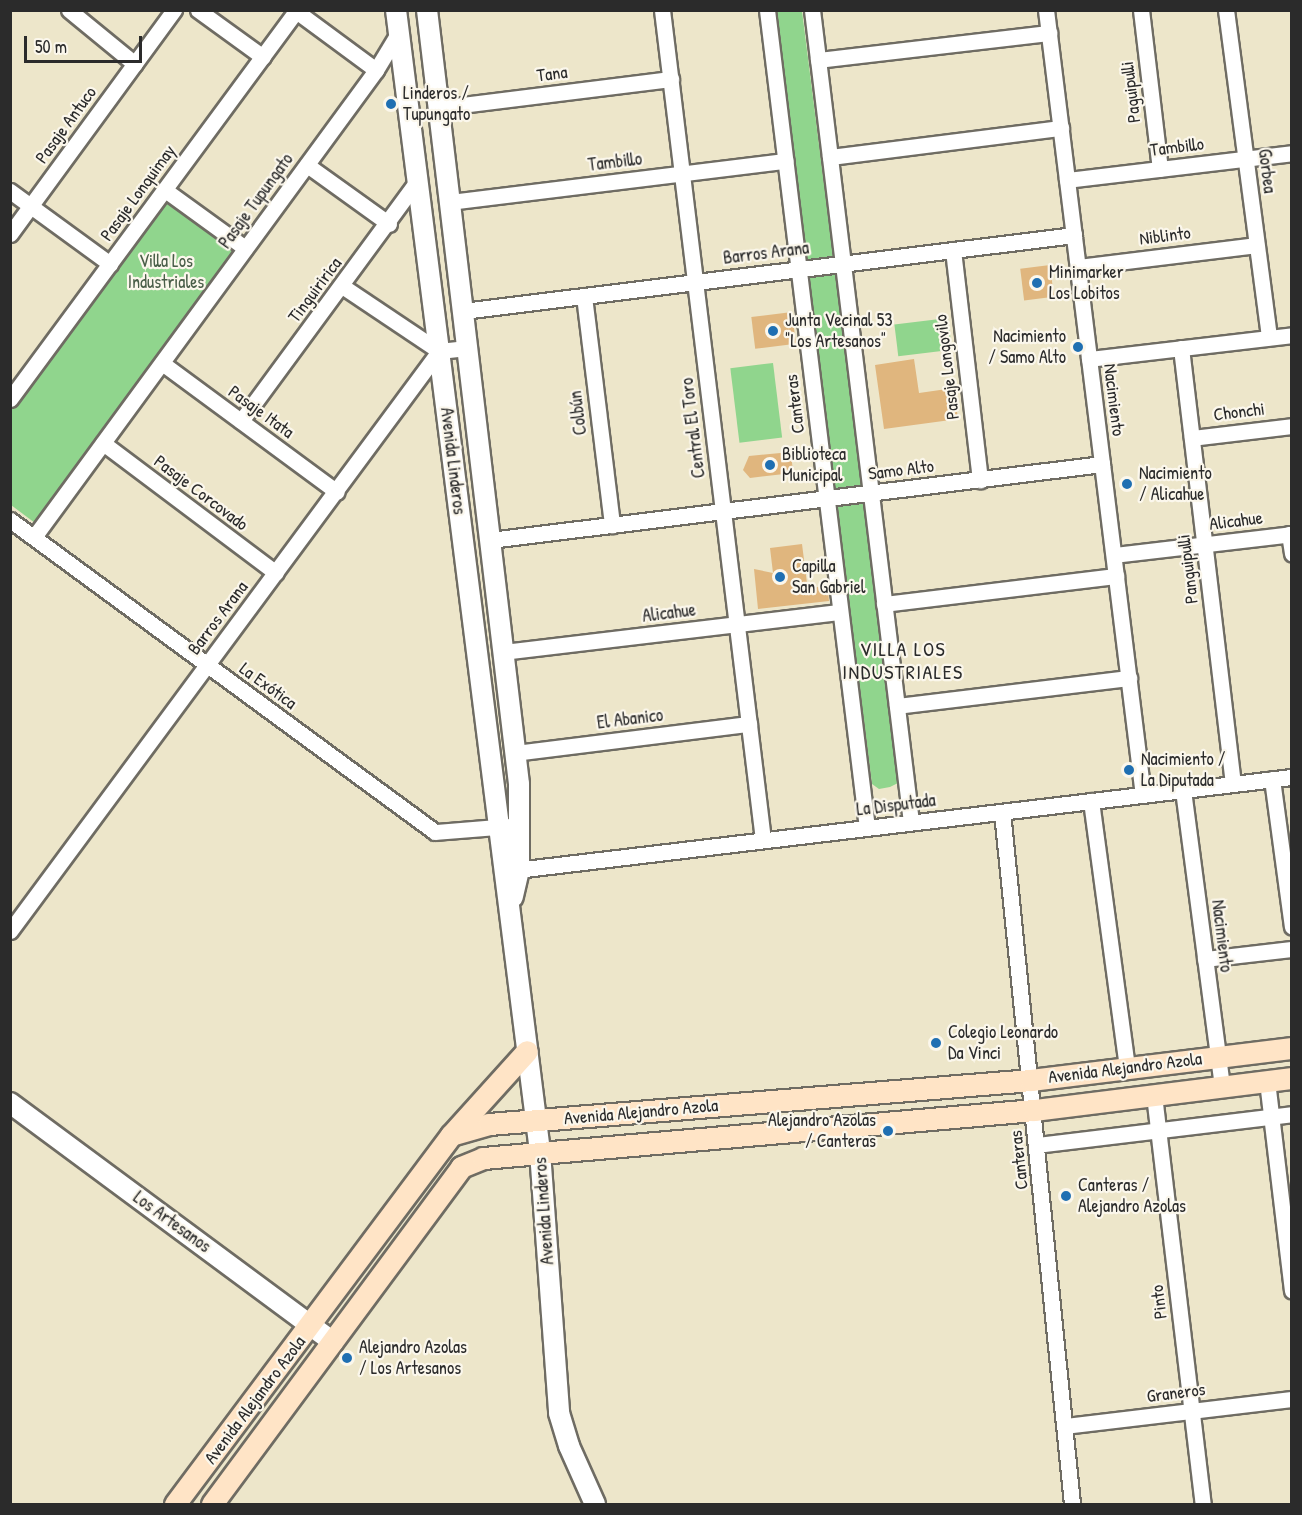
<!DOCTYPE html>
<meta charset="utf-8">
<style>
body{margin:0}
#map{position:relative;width:1302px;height:1515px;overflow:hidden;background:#ede6ca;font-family:"Patrick Hand",sans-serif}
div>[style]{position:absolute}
.green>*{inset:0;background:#90d58d;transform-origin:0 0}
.building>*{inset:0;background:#e0b67e;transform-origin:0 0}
.roads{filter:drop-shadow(2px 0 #6f6c63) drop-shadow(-2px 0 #6f6c63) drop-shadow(0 2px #6f6c63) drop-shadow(0 -2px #6f6c63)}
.minor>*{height:15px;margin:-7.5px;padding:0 7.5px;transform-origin:7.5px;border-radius:7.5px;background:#fff}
.tertiary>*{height:20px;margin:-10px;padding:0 10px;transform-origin:10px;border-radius:10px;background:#fff}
.secondary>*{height:21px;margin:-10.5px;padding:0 10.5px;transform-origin:10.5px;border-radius:10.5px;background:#ffe4c6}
.dots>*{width:16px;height:16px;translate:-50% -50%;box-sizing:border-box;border:3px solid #fbf7ec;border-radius:50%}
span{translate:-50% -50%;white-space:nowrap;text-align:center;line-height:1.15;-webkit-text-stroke:4.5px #fbf7ec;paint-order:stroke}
.street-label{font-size:18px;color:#2b2b2b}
.poi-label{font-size:18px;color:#2b2b2b}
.left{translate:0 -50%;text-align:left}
.right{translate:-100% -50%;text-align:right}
.park-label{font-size:18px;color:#495e48}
.neighbourhood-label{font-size:20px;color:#2b2b2b;letter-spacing:1.5px}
.frame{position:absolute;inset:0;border:12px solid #2b2b2b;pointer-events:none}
.scale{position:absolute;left:24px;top:36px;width:118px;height:27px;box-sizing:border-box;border:3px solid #2b2b2b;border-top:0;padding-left:8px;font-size:18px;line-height:21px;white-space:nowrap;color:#2b2b2b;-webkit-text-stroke:4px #fbf7ec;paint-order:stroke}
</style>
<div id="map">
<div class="green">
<div style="clip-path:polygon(773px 11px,802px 11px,900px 782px,890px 787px,879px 789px,872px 784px)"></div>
<div style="clip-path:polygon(168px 196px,238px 248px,35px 523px,11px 505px,11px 410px)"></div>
<div style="left:948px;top:318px;width:32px;height:54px;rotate:83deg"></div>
<div style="left:773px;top:363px;width:75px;height:43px;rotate:83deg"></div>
</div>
<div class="building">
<div style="left:1050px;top:265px;width:32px;height:30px;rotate:83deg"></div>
<div style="left:792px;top:312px;width:32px;height:41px;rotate:83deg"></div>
<div style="clip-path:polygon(914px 359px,919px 393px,954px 388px,958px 419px,884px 429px,875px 365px)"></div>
<div style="clip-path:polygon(791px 452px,793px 473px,750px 478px,743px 470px,749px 456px)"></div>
<div style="clip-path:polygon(802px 544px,808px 591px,827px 583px,829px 601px,758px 609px,754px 569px,773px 573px,770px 548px)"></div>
</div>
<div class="roads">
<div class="minor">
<div style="left:69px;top:10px;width:85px;rotate:39.3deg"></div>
<div style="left:198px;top:10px;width:80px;rotate:35.9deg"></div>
<div style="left:662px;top:10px;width:836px;rotate:83.06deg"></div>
<div style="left:767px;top:10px;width:824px;rotate:83.03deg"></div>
<div style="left:812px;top:10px;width:818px;rotate:83.05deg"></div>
<div style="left:1046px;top:10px;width:791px;rotate:82.96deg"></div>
<div style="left:1141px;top:10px;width:160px;rotate:83.2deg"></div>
<div style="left:1226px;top:10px;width:330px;rotate:82.5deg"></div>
<div style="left:296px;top:11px;width:99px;rotate:36.4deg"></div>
<div style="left:818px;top:60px;width:233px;rotate:-6.7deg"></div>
<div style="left:438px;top:108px;width:235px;rotate:-7.1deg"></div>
<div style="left:830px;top:157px;width:233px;rotate:-7.2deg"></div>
<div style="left:307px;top:165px;width:101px;rotate:35.7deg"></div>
<div style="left:1067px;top:180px;width:227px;rotate:-6.8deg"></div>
<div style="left:165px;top:190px;width:99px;rotate:35.9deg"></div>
<div style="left:10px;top:191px;width:124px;rotate:36.1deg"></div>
<div style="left:450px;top:202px;width:338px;rotate:-7deg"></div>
<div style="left:10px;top:234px;width:278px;rotate:-53.8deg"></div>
<div style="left:953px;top:250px;width:232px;rotate:83.3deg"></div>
<div style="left:1078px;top:267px;width:179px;rotate:-7deg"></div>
<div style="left:342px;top:286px;width:117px;rotate:33.8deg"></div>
<div style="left:584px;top:296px;width:231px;rotate:83deg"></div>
<div style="left:463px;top:311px;width:616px;rotate:-7.09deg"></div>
<div style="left:1181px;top:348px;width:439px;rotate:83.2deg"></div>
<div style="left:1089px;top:359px;width:204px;rotate:-6.7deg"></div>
<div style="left:162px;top:363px;width:217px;rotate:36.4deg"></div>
<div style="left:10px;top:399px;width:483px;rotate:-53.6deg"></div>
<div style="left:241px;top:421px;width:299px;rotate:-53.7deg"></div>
<div style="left:1192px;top:438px;width:101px;rotate:-6.8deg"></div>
<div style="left:103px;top:443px;width:216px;rotate:36.9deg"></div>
<div style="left:10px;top:520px;width:527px;rotate:36.28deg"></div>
<div style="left:435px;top:832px;width:73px;rotate:-4.7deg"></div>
<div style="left:1289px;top:534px;width:20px;rotate:81deg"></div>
<div style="left:34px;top:537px;width:579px;rotate:-53.78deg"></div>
<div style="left:376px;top:70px;width:44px;rotate:-58.8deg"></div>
<div style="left:490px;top:540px;width:617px;rotate:-7.08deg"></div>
<div style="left:1114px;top:555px;width:179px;rotate:-6.7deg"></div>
<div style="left:884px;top:604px;width:234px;rotate:-6.9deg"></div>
<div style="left:503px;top:652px;width:339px;rotate:-6.8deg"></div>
<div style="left:897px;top:706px;width:234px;rotate:-6.9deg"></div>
<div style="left:515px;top:753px;width:236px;rotate:-7.1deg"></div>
<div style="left:1272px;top:779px;width:149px;rotate:82.3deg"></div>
<div style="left:1183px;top:790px;width:299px;rotate:82.5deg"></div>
<div style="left:1091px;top:801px;width:269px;rotate:82.3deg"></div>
<div style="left:1002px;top:812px;width:696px;rotate:84.22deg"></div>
<div style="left:508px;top:871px;width:790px;rotate:-6.84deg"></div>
<div style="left:10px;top:931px;width:721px;rotate:-53.51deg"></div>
<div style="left:439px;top:351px;width:28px;rotate:-6deg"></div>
<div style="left:1205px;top:959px;width:88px;rotate:-6.6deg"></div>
<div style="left:1267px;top:1081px;width:211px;rotate:83.2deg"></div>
<div style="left:1154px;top:1095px;width:412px;rotate:83.2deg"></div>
<div style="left:1037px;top:1145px;width:257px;rotate:-6.9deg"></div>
<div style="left:1065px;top:1426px;width:229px;rotate:-6.8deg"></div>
</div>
<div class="tertiary">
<div style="left:396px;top:10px;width:1151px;rotate:82.81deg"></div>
<div style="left:540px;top:1152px;width:262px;rotate:85.8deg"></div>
<div style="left:559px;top:1413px;width:34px;rotate:73deg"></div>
<div style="left:569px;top:1446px;width:64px;rotate:65.9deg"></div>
<div style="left:427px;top:10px;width:779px;rotate:83.22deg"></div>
<div style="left:519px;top:784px;width:86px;rotate:90deg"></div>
<div style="left:519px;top:870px;width:28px;rotate:103deg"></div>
<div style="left:10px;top:1103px;width:402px;rotate:36.5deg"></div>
</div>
<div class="secondary">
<div style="left:451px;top:1135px;width:40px;rotate:-16deg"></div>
<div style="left:489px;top:1124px;width:544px;rotate:-4.64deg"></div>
<div style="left:1031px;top:1080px;width:263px;rotate:-7deg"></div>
<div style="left:175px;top:1504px;width:461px;rotate:-53.2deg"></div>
<div style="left:451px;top:1135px;width:113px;rotate:-47.9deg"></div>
<div style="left:212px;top:1504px;width:419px;rotate:-53.5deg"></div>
<div style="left:461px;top:1167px;width:24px;rotate:-22deg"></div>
<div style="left:483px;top:1158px;width:553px;rotate:-4.98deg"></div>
<div style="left:1034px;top:1110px;width:260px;rotate:-7.1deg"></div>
</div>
</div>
<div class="dots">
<div style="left:391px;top:104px;background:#1f6fb2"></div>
<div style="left:1037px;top:283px;background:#1f6fb2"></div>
<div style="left:773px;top:331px;background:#1f6fb2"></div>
<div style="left:1078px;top:347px;background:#1f6fb2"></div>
<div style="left:770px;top:465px;background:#1f6fb2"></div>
<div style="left:1127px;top:484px;background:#1f6fb2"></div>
<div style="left:780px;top:577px;background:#1f6fb2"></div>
<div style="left:1129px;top:770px;background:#1f6fb2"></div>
<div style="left:936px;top:1043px;background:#1f6fb2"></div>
<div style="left:888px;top:1131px;background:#1f6fb2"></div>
<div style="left:1066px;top:1196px;background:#1f6fb2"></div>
<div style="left:347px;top:1358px;background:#1f6fb2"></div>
</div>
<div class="street-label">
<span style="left:552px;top:74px;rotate:-7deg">Tana</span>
<span style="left:1131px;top:92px;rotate:-97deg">Paguipulli</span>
<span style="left:66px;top:125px;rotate:-54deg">Pasaje Antuco</span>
<span style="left:1177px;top:147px;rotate:-7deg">Tambillo</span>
<span style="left:615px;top:162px;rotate:-7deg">Tambillo</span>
<span style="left:1267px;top:171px;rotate:83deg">Gorbea</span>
<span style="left:138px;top:193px;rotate:-54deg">Pasaje Lonquimay</span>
<span style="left:256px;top:201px;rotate:-54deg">Pasaje Tupungato</span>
<span style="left:1165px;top:236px;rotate:-7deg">Niblinto</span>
<span style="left:766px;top:253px;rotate:-7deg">Barros Arana</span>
<span style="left:315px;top:290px;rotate:-53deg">Tinguiririca</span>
<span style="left:947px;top:367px;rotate:-97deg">Pasaje Longovilo</span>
<span style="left:1114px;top:400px;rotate:83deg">Nacimiento</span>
<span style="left:795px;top:404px;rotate:-97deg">Canteras</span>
<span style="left:261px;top:412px;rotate:36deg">Pasaje Itata</span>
<span style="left:1239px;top:412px;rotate:-7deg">Chonchi</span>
<span style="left:578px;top:413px;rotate:-97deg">Colbún</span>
<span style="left:693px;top:428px;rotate:-97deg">Central El Toro</span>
<span style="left:453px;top:461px;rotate:83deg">Avenida Linderos</span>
<span style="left:901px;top:470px;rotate:-7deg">Samo Alto</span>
<span style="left:201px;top:493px;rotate:37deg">Pasaje Corcovado</span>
<span style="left:1236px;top:521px;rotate:-7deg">Alicahue</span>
<span style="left:1188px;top:569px;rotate:-97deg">Panguipulli</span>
<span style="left:669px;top:613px;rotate:-7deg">Alicahue</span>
<span style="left:218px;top:618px;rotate:-53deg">Barros Arana</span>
<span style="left:268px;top:686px;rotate:36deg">La Exótica</span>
<span style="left:630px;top:719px;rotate:-7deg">El Abanico</span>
<span style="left:896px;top:805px;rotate:-7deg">La Disputada</span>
<span style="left:1222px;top:936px;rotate:83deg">Nacimiento</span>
<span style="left:1125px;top:1068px;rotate:-7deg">Avenida Alejandro Azola</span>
<span style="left:641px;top:1112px;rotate:-5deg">Avenida Alejandro Azola</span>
<span style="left:1019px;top:1160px;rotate:-96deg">Canteras</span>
<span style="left:544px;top:1211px;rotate:-94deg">Avenida Linderos</span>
<span style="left:172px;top:1222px;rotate:36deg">Los Artesanos</span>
<span style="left:1159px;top:1302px;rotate:-97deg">Pinto</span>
<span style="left:1176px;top:1393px;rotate:-7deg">Graneros</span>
<span style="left:255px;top:1400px;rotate:-53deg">Avenida Alejandro Azola</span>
</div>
<div class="poi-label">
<span class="left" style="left:403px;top:104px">Linderos /<br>Tupungato</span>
<span class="left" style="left:1049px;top:283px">Minimarker<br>Los Lobitos</span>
<span class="left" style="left:785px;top:331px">Junta Vecinal 53<br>"Los Artesanos"</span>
<span class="right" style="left:1066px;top:347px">Nacimiento<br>/ Samo Alto</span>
<span class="left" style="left:782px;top:465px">Biblioteca<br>Municipal</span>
<span class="left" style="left:1139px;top:484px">Nacimiento<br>/ Alicahue</span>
<span class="left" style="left:792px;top:577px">Capilla<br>San Gabriel</span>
<span class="left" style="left:1141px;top:770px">Nacimiento /<br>La Diputada</span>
<span class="left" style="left:948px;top:1043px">Colegio Leonardo<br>Da Vinci</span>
<span class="right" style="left:876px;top:1131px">Alejandro Azolas<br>/ Canteras</span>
<span class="left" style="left:1078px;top:1196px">Canteras /<br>Alejandro Azolas</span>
<span class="left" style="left:359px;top:1358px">Alejandro Azolas<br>/ Los Artesanos</span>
</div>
<div class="park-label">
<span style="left:166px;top:272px">Villa Los<br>Industriales</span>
</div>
<div class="neighbourhood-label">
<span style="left:903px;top:660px">VILLA LOS<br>INDUSTRIALES</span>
</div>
<div class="frame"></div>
<div class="scale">50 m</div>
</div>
